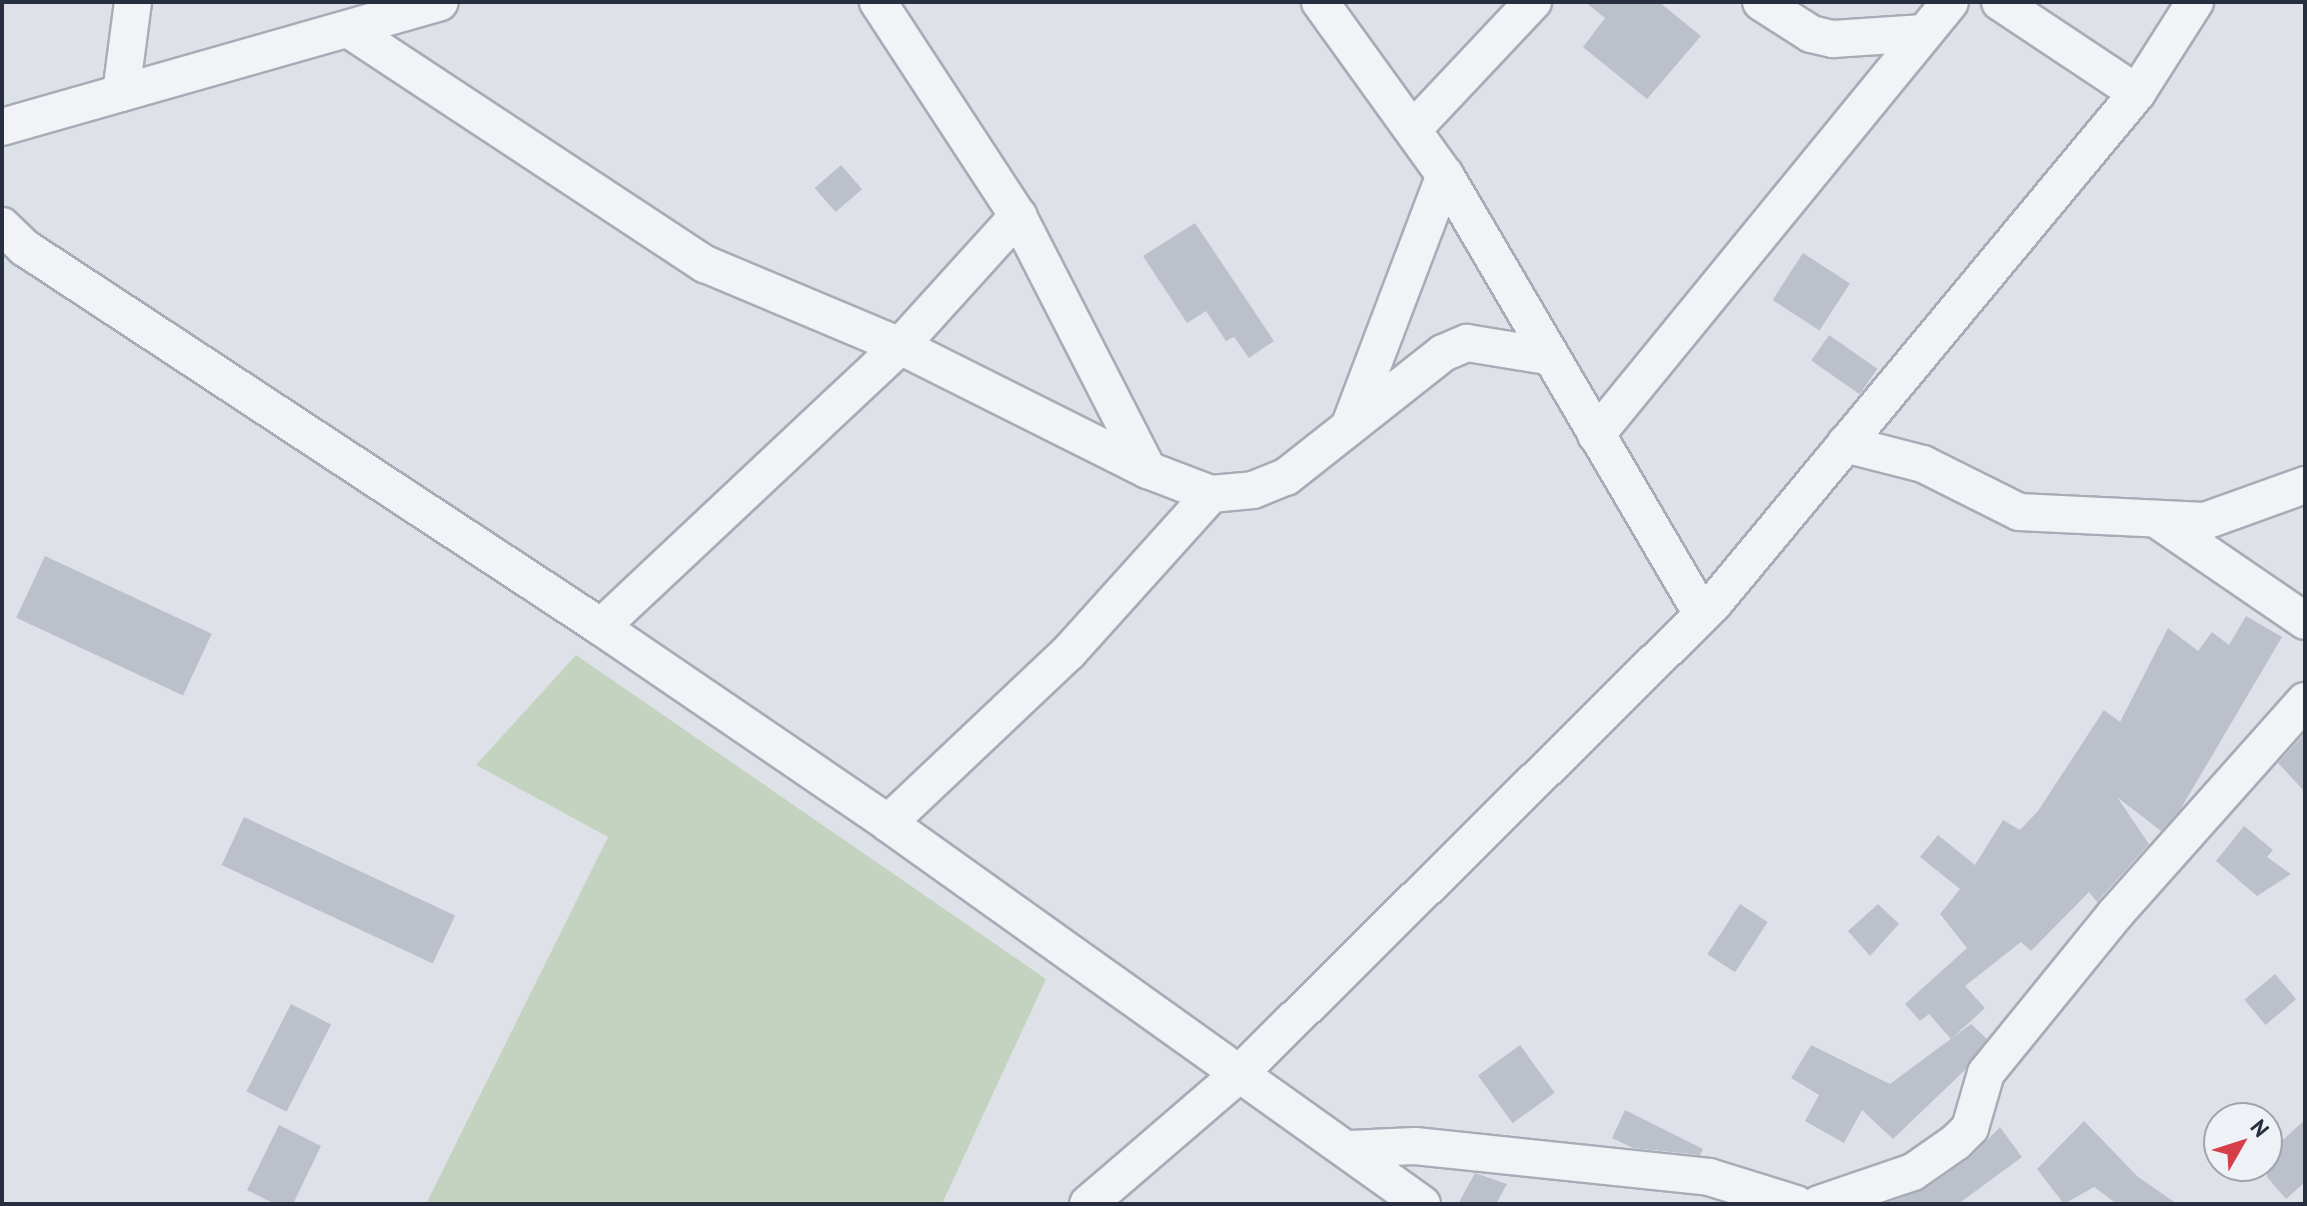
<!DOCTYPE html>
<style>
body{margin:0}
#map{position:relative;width:2307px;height:1206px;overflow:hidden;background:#dee2e8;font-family:"PT Sans",sans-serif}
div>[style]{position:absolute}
.green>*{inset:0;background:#c3d3bf}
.building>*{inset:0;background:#bbc0cb;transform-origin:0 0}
.roads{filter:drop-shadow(2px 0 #a7acb6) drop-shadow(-2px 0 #a7acb6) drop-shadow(0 2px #a7acb6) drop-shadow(0 -2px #a7acb6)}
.minor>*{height:36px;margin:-18px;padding:0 18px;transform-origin:18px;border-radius:18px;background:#f1f3f7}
span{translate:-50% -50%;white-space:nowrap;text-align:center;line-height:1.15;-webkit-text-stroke:7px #eef1f6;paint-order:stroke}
.frame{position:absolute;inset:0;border:4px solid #272e40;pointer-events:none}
.north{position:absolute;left:2203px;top:1102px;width:80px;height:80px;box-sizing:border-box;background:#eef1f6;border:2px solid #9ea3ad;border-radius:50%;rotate:51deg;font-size:22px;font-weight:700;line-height:32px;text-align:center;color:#272e40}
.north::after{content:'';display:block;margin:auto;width:28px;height:36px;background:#d33e49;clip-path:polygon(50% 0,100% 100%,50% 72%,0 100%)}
</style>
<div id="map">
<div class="green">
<div style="clip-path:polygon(576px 655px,1046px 979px,942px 1204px,426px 1204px,608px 837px,476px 765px)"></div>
</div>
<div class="building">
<div style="clip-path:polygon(1585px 2px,1659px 2px,1701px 36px,1647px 99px,1583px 47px,1605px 18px)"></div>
<div style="left:841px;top:165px;width:32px;height:35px;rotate:49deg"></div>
<div style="clip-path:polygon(1195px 223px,1274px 341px,1249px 358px,1234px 337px,1226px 341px,1206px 311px,1187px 323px,1143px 256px)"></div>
<div style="left:1803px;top:253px;width:56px;height:56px;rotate:33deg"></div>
<div style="left:1829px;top:335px;width:59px;height:31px;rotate:35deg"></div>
<div style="left:45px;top:556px;width:184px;height:68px;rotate:25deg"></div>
<div style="clip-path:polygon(2246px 616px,2282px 637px,2180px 810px,2161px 831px,2117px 797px,2149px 844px,2097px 902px,2089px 892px,2031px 951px,2021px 942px,1965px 986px,1985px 1008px,1951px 1039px,1929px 1014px,1920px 1021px,1905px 1004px,1967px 948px,1940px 914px,1960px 889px,1920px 857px,1938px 835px,1975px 865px,2003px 820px,2020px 830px,2038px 811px,2104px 710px,2120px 722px,2168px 628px,2198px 651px,2212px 632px,2229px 645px)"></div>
<div style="clip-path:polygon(2305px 733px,2305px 792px,2278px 763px)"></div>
<div style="left:244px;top:817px;width:233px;height:53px;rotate:25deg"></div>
<div style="clip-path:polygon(2244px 826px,2273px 850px,2267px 857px,2291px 874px,2257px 896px,2216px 861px)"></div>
<div style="left:1740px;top:904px;width:33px;height:60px;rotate:33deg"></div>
<div style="clip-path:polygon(1878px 904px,1899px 924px,1870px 956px,1848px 931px)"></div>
<div style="left:2275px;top:974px;width:33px;height:40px;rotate:50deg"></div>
<div style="left:291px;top:1004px;width:45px;height:98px;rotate:27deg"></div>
<div style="clip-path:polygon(1971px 1024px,1987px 1039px,1965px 1070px,1893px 1139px,1862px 1110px,1844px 1143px,1805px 1121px,1819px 1095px,1791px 1078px,1811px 1045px,1890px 1084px)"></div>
<div style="left:1520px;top:1045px;width:59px;height:52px;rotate:54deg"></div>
<div style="clip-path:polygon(1625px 1110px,1703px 1149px,1700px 1155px,1633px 1148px,1612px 1138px)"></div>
<div style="clip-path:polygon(2305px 1120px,2305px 1182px,2286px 1199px,2267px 1177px,2267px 1154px)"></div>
<div style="clip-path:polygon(2084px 1121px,2137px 1176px,2177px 1204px,2117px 1204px,2094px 1187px,2064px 1204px,2037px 1169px)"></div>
<div style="clip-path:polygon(279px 1125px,321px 1146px,293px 1204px,275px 1204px,247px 1190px)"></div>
<div style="clip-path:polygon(2000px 1127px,2022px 1157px,1958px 1204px,1884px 1204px,1925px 1189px,1971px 1157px)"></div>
<div style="clip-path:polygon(1475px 1173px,1507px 1184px,1496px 1204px,1458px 1204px)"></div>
</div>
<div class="roads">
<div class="minor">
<div style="left:878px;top:2px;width:256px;rotate:56.8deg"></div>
<div style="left:1018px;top:216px;width:285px;rotate:62.9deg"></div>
<div style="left:1320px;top:2px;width:213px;rotate:54.2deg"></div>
<div style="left:1445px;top:175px;width:509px;rotate:59.65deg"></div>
<div style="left:1761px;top:2px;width:59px;rotate:32.6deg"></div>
<div style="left:1811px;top:34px;width:23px;rotate:13deg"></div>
<div style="left:1833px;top:39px;width:91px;rotate:-3.8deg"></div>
<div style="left:2000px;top:2px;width:164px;rotate:33.6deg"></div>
<div style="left:351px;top:31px;width:424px;rotate:33.4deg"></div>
<div style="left:705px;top:264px;width:212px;rotate:22.8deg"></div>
<div style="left:900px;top:346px;width:277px;rotate:26.6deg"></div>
<div style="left:1148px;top:470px;width:67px;rotate:20.9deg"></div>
<div style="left:121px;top:93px;width:92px;rotate:-82.5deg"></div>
<div style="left:2px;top:127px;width:455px;rotate:-15.9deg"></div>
<div style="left:1415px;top:127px;width:172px;rotate:-46.7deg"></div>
<div style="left:2px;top:226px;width:32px;rotate:44deg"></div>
<div style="left:25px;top:248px;width:690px;rotate:33.34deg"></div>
<div style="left:601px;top:627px;width:348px;rotate:34.3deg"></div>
<div style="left:888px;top:823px;width:656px;rotate:35.51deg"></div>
<div style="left:1351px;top:422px;width:264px;rotate:-69.2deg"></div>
<div style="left:1596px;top:435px;width:559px;rotate:-50.73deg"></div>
<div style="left:1845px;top:444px;width:81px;rotate:14.4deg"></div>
<div style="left:1923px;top:464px;width:107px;rotate:26.6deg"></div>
<div style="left:2019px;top:512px;width:186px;rotate:2.8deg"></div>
<div style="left:2205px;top:521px;width:106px;rotate:-19.8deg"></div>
<div style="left:2162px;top:523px;width:173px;rotate:34.4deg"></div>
<div style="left:601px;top:627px;width:410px;rotate:-43.2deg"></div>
<div style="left:900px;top:346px;width:176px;rotate:-47.8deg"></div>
<div style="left:888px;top:823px;width:248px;rotate:-43.4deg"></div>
<div style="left:1068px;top:653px;width:214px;rotate:-48deg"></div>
<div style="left:1211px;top:494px;width:42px;rotate:-5.4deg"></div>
<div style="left:1253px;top:490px;width:35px;rotate:-22deg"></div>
<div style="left:1286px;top:477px;width:200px;rotate:-38.3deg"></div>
<div style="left:1443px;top:353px;width:26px;rotate:-23deg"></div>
<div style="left:1467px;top:343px;width:81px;rotate:9.2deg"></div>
<div style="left:1351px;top:1149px;width:64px;rotate:-2.7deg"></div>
<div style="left:1415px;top:1146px;width:296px;rotate:6deg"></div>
<div style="left:1709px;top:1177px;width:91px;rotate:17.2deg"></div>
<div style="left:1088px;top:1204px;width:199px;rotate:-40.7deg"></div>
<div style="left:1239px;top:1074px;width:669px;rotate:-44.76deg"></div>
<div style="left:1714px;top:603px;width:663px;rotate:-50.33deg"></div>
<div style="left:2137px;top:93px;width:108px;rotate:-57.5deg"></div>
<div style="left:1819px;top:1204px;width:99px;rotate:-18.8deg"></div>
<div style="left:1913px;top:1172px;width:52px;rotate:-34.9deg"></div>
<div style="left:1956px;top:1142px;width:20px;rotate:-45deg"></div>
<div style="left:1970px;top:1128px;width:57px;rotate:-73.8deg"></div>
<div style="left:1986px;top:1073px;width:206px;rotate:-50.9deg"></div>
<div style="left:2116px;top:913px;width:284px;rotate:-48.3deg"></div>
</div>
</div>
<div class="frame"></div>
<div class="north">N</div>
</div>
